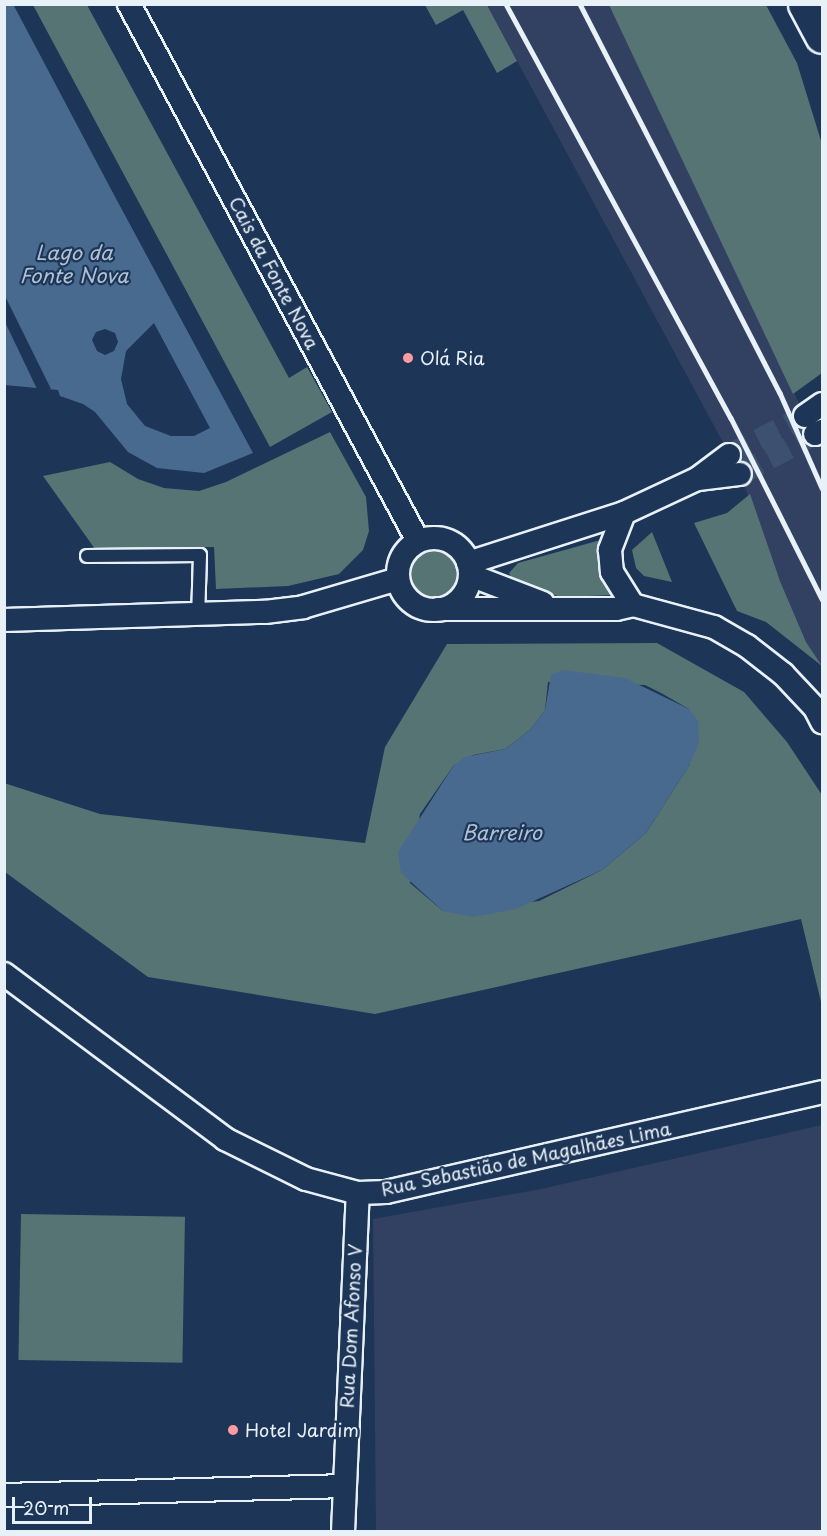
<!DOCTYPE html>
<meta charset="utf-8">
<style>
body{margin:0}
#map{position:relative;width:827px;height:1536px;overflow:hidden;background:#1d3557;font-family:"Playpen Sans",sans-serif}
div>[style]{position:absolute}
.built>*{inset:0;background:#324162}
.green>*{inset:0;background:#557473;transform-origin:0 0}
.round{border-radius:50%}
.water>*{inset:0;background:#496a8f}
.pier>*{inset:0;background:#1d3557}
.street-tunnel>*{height:22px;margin-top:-11px;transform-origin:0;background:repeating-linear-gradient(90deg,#3b516f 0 22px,transparent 0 33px)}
.roads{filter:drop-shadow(2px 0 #e8f1f8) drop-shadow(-2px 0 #e8f1f8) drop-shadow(0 2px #e8f1f8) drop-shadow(0 -2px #e8f1f8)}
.lane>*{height:12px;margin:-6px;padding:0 6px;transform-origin:6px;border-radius:6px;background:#1d3557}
.street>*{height:22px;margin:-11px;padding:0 11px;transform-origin:11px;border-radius:11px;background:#1d3557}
.street>.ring{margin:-11px;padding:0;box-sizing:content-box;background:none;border:22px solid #1d3557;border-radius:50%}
.secondary>*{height:33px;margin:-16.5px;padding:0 16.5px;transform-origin:16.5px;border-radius:16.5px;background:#1d3557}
.rail>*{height:4.5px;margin:-2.25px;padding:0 2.25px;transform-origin:2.25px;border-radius:2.25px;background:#e8f1f8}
.dots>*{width:16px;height:16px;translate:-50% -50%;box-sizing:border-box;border:3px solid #1d3557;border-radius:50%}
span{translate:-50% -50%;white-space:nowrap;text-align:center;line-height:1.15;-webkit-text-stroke:4.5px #1d3557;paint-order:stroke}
.street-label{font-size:18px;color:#e8f1f8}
.poi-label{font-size:18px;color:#e8f1f8}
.left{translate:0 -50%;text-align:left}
.water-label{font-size:20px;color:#b0c2d3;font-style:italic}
.frame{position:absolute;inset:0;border:6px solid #e8f1f8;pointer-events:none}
.scale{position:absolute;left:12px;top:1497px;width:80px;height:27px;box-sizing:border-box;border:3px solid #e8f1f8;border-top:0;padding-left:8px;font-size:18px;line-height:21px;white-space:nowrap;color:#e8f1f8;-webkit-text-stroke:4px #1d3557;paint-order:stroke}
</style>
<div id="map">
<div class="built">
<div style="clip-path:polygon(487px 5px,609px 5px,822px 451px,822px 667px,806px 642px,780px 581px,740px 474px)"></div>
<div style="clip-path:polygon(822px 1125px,822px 1531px,376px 1531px,373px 1219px,541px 1189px)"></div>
</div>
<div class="green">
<div style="clip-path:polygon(33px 5px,87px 5px,289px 378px,307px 367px,332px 412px,270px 447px)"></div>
<div style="clip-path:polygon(425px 5px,487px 5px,517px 61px,497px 73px,463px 10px,436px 25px)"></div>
<div style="clip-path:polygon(609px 5px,766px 5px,797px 63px,822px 144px,822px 373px,793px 394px)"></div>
<div style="clip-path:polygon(330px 432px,366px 497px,369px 531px,363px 550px,339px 574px,288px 586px,216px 589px,214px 547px,95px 549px,43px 476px,110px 462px,138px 479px,164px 488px,199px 491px,226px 482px)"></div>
<div style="clip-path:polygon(750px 494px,780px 581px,806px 642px,822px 666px,766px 622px,737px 611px,694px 523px,727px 513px)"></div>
<div style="clip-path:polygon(652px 532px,672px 582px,644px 576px,636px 568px,632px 550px)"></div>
<div style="clip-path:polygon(604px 539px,615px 595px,562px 597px,532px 590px,513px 581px,509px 573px,518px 563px)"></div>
<div class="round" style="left:410px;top:550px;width:48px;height:48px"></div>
<div style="clip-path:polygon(evenodd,657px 643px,744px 692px,787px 742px,822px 795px,822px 1006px,801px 919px,375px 1014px,148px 977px,5px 872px,4px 783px,100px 814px,365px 843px,385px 747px,447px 644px,657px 643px,548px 682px,645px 685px,661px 693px,689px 709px,690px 764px,646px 833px,602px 870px,539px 901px,443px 911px,410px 883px,420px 814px,454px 765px,473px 755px,505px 749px,531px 729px,545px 710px,548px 682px)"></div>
<div style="left:21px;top:1214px;width:164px;height:146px;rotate:1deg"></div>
</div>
<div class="water">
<div style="clip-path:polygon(evenodd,13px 4px,113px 193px,253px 453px,204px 473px,157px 468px,128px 452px,95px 412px,83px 404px,60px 396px,58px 390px,5px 385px,4px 5px,13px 4px,154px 323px,210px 428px,194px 436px,171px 436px,145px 426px,127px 404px,121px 379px,126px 351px,154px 323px,13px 4px,105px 329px,115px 333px,118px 342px,114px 351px,105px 355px,97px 351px,92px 340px,96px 332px,105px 329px)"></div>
<div style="clip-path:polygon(562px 670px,625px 678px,689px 709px,698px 721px,699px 742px,690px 764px,646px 833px,602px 870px,516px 909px,473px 917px,443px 911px,401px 873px,398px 852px,454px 765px,465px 757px,505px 749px,531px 729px,545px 710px,551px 675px)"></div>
</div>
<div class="pier">
<div style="clip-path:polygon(5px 296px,51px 389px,37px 389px,5px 322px)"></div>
</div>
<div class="street-tunnel">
<div style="left:729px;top:455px;width:85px;rotate:-27.2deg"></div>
<div style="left:740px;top:474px;width:85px;rotate:-28.1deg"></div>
</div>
<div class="roads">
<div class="lane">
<div style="left:87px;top:556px;width:113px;rotate:-0.5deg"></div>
<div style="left:200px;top:555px;width:62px;rotate:91.8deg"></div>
</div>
<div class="street">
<div style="left:129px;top:4px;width:610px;rotate:61.71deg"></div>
<div style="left:805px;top:416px;width:21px;rotate:-35deg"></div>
<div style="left:815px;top:434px;width:8px;rotate:-23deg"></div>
<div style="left:699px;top:479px;width:41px;rotate:-7deg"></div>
<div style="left:624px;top:513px;width:40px;rotate:111deg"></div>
<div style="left:610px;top:550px;width:22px;rotate:85deg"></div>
<div style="left:612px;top:572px;width:39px;rotate:58deg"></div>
<div class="ring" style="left:398px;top:538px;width:50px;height:50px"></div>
<div style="left:468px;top:563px;width:164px;rotate:-17.8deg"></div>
<div style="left:624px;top:513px;width:81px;rotate:-25deg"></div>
<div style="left:697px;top:479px;width:40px;rotate:-37deg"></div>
<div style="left:470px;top:575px;width:78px;rotate:21deg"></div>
<div style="left:438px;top:609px;width:178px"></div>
<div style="left:616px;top:609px;width:17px;rotate:-13deg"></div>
<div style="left:633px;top:605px;width:84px;rotate:15.2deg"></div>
<div style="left:714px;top:627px;width:38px;rotate:30deg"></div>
<div style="left:747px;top:646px;width:46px;rotate:37.9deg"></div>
<div style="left:783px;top:674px;width:47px;rotate:46.7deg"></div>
<div style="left:815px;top:708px;width:16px;rotate:63deg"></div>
<div style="left:4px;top:620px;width:261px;rotate:-1.8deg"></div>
<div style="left:265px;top:612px;width:38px;rotate:-7deg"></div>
<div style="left:303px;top:607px;width:99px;rotate:-16.4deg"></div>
<div style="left:4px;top:974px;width:276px;rotate:36.7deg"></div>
<div style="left:225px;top:1139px;width:90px;rotate:26.3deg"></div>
<div style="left:306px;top:1179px;width:54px;rotate:15.1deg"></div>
<div style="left:358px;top:1193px;width:28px;rotate:-2deg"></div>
<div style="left:386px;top:1192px;width:447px;rotate:-12.9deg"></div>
<div style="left:4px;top:1495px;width:340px;rotate:-1.5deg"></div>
<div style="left:343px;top:1532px;width:339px;rotate:-87.5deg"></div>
</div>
<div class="secondary">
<div style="left:805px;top:4px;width:36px;rotate:62deg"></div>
</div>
</div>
<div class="rail">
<div style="left:506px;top:4px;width:471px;rotate:61.5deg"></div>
<div style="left:731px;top:418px;width:203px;rotate:63.3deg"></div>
<div style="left:580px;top:4px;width:437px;rotate:62.8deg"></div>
<div style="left:780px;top:393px;width:104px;rotate:66.1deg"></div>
</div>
<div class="dots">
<div style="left:408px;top:358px;background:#ff9aa2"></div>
<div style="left:233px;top:1430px;background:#ff9aa2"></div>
</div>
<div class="street-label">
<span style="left:274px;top:273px;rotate:62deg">Cais da Fonte Nova</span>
<span style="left:526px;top:1159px;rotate:-12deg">Rua Sebastião de Magalhães Lima</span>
<span style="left:351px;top:1326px;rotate:-87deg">Rua Dom Afonso V</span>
</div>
<div class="poi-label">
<span class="left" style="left:420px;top:358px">Olá Ria</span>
<span class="left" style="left:245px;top:1430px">Hotel Jardim</span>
</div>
<div class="water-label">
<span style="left:74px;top:264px">Lago da<br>Fonte Nova</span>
<span style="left:502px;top:832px">Barreiro</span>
</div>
<div class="frame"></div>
<div class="scale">20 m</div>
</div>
